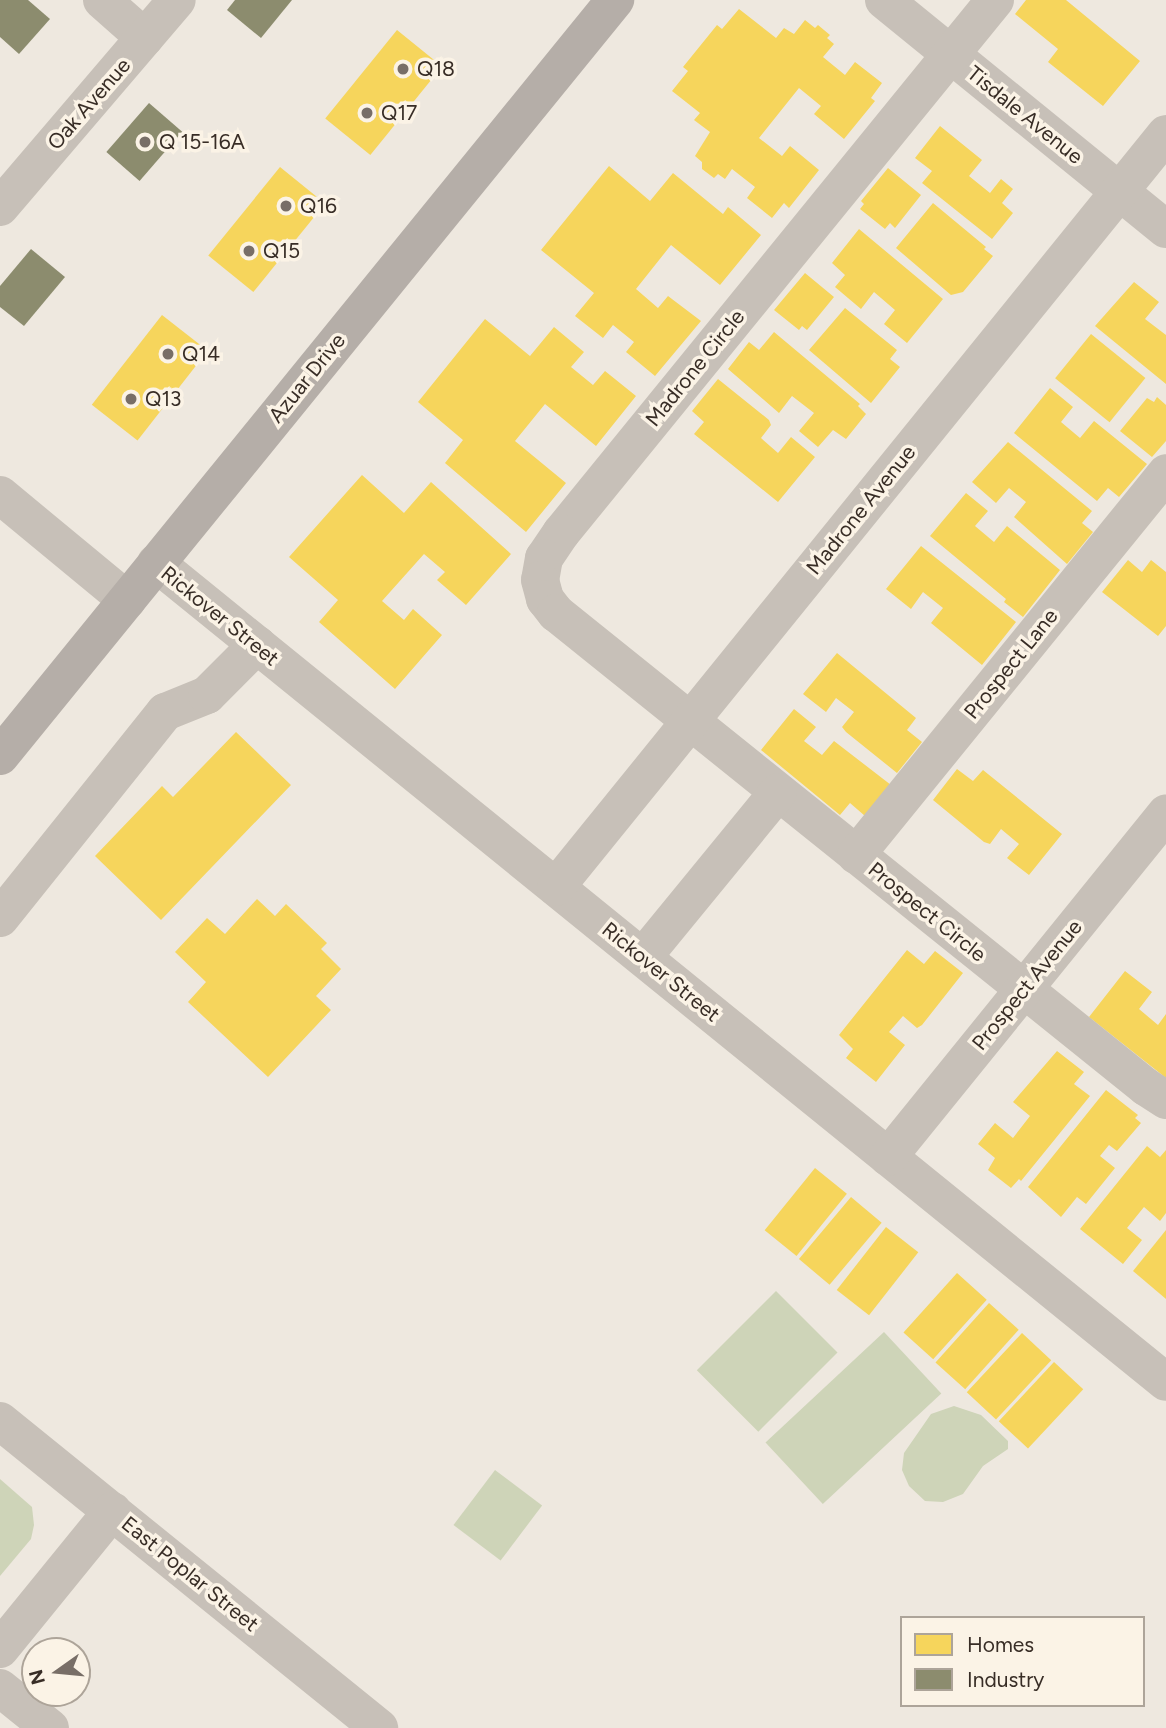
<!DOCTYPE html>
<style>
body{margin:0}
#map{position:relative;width:1166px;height:1728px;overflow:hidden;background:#eee8df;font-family:Figtree,sans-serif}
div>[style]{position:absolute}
.green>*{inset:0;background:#ced4b8;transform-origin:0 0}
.homes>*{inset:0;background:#f6d55c;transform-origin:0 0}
.industry>*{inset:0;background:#8c8c6e;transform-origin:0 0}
.minor>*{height:38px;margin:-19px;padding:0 19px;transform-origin:19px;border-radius:19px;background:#c7c0b8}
.major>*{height:38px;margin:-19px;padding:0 19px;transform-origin:19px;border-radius:19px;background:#b5aea8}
.dots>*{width:19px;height:19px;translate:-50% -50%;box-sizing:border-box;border:4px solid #fbf3e6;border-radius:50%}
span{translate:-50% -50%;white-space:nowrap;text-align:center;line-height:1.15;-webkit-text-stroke:7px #fbf3e6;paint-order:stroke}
.poi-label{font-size:21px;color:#382d26}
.left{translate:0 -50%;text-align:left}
.street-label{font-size:21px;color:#382d26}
.legend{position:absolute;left:900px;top:1616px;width:245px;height:91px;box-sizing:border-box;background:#fbf3e6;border:2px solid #ada499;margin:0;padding:9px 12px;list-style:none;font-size:21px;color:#382d26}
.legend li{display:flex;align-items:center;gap:14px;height:35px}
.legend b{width:35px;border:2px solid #ada499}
.north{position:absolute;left:21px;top:1637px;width:70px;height:70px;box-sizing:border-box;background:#fbf3e6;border:2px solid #ada499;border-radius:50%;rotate:255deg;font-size:19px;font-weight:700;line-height:28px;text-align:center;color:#382d26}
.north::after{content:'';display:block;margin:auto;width:24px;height:32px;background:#786e67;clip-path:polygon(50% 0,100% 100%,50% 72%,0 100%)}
</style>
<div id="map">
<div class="green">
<div style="left:776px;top:1291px;width:87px;height:112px;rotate:45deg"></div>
<div style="left:884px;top:1332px;width:84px;height:162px;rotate:47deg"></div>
<div style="clip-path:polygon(954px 1406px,981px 1415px,1008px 1441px,1008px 1449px,983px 1466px,963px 1494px,943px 1502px,925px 1501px,909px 1486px,902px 1470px,904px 1453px,931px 1414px)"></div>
<div style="left:495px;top:1470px;width:59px;height:69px;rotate:37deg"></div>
<div style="clip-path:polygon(0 1479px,32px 1507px,34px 1525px,31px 1539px,0 1576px)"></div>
</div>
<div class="homes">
<div style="clip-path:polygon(1026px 0,1066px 0,1140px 61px,1103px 106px,1048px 62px,1058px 49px,1015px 14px)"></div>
<div style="clip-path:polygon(739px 9px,776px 38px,784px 28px,794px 34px,805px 20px,815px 28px,818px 25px,830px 35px,827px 38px,834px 44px,823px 57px,845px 75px,855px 62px,882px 83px,871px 98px,875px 101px,844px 139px,814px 114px,821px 106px,799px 88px,759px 138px,782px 156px,790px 146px,819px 170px,789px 208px,784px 203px,772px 218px,747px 198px,755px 187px,732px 169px,725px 179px,718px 174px,714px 178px,702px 169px,702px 162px,695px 156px,710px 132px,694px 120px,700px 113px,672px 91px,688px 71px,683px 67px,717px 25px,722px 29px)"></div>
<div style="left:397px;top:30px;width:58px;height:114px;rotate:39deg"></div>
<div style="clip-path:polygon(940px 126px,982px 160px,969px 176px,990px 193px,1001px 179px,1013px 189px,1002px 203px,1013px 213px,992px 239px,922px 183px,932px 171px,915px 158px)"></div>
<div style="clip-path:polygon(609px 166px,650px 201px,673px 173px,723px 214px,728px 207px,761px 235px,720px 285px,671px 245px,636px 289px,658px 308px,668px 296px,701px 321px,655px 376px,626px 352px,634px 342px,613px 325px,603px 338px,575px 316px,594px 293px,541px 250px)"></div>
<div style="left:280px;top:167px;width:58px;height:114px;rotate:39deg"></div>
<div style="clip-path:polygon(888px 168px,921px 195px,895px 228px,890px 223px,885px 229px,860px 209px,864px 204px,861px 201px)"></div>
<div style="clip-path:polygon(933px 203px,986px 247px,984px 249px,993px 256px,963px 292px,951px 295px,896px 248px)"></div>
<div style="clip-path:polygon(859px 229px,943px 299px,907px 343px,884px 324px,895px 310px,874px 292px,861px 309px,835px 287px,845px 275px,832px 263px)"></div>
<div style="clip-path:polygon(805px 273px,834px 297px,807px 330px,802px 326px,799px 330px,774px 310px)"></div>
<div style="clip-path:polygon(1134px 282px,1159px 302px,1145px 319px,1166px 335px,1166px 384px,1095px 326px)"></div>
<div style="clip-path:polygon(845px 308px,897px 350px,890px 359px,900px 367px,871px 403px,809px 350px)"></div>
<div style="left:162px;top:315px;width:58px;height:114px;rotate:38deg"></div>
<div style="clip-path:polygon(485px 319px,530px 356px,554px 327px,584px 352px,571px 367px,593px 385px,605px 371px,636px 396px,596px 446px,545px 404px,515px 441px,566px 483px,526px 532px,445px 463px,463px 440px,418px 402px)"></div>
<div style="clip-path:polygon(774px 332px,860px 404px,858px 406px,866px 414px,846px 439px,833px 430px,818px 447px,799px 431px,814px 413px,792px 396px,779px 413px,728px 369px,749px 342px,759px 350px)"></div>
<div style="left:1091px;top:334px;width:70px;height:57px;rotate:39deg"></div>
<div style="clip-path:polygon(718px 379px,769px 420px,771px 425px,761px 438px,778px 453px,791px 437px,815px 457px,778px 502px,694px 434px,704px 422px,692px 411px)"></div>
<div style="clip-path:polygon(1050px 388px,1073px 407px,1061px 422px,1080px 438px,1094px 421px,1147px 464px,1119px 497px,1108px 488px,1097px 501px,1014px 433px)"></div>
<div style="clip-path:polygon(1157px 397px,1166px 405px,1166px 441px,1152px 457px,1120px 431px,1147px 398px,1154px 402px)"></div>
<div style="clip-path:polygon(1008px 442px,1092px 511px,1082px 523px,1093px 532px,1067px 564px,1014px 517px,1026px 502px,1009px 488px,996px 503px,972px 482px)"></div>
<div style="clip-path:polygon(362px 475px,404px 513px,431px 482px,511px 554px,466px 605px,437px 580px,445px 572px,424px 554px,382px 601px,404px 620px,413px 609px,442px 635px,395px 689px,319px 622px,338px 600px,289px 557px)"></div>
<div style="clip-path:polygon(966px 493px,988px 511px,975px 526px,994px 542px,1007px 526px,1060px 570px,1023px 617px,1004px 602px,1006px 599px,930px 536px)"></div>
<div style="clip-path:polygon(921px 546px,1016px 622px,982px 665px,931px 623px,943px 608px,923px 592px,911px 609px,886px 589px)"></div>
<div style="clip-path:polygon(1128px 560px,1142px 572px,1151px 560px,1166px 572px,1166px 626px,1158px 636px,1102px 592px)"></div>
<div style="clip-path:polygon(837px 653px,916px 718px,907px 730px,922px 742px,897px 773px,846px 732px,842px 727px,854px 712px,836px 698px,826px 712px,803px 694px)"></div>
<div style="clip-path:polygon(794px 709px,816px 727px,804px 741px,822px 755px,834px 741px,891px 785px,865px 816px,850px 803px,840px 815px,761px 750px)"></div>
<div style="clip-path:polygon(236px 732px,291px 785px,161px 920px,95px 856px,162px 786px,173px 797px)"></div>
<div style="clip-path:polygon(957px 769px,973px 781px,983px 770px,1062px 834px,1029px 875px,1007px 858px,1019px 844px,1001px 829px,990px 844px,984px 842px,933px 800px)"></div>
<div style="clip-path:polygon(257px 899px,275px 916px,286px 904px,327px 943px,321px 949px,341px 969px,316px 996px,331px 1010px,268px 1077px,188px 1002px,206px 982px,175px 952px,207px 918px,225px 934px)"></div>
<div style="clip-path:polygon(907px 950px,924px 964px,935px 951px,963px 973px,922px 1025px,917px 1028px,903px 1016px,889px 1032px,905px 1045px,876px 1082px,846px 1058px,853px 1049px,839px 1035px)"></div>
<div style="clip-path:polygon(1125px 971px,1152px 992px,1139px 1009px,1158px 1025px,1166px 1014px,1166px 1078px,1089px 1017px)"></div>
<div style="clip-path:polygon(1057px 1051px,1084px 1072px,1074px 1084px,1090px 1096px,1021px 1181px,1019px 1179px,1011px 1188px,988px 1170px,995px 1158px,978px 1144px,995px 1123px,1013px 1138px,1030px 1116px,1013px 1102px)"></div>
<div style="clip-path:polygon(1106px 1090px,1138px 1115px,1135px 1118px,1141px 1123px,1117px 1151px,1109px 1145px,1100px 1156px,1115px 1168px,1086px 1204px,1077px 1197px,1061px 1217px,1028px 1187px)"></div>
<div style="clip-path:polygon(1147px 1146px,1160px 1157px,1166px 1150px,1166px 1213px,1160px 1221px,1144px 1207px,1127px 1228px,1142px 1240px,1123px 1264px,1080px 1229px)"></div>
<div style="left:815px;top:1168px;width:41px;height:80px;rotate:39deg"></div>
<div style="left:851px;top:1197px;width:40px;height:81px;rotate:40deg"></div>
<div style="left:886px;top:1227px;width:41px;height:80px;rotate:38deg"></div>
<div style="clip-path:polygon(1166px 1230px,1166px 1299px,1133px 1271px)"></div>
<div style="left:957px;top:1273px;width:40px;height:80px;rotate:42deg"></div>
<div style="left:989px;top:1303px;width:40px;height:80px;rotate:42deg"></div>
<div style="left:1022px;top:1333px;width:40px;height:81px;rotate:43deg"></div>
<div style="left:1054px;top:1362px;width:40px;height:81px;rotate:43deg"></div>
</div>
<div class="industry">
<div style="clip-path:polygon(0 0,28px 0,50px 19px,19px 54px,0 37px)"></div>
<div style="clip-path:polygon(235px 0,292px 0,261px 38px,227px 10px)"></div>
<div style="left:149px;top:103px;width:44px;height:65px;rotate:41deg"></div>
<div style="clip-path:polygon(31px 249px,65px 277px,24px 326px,0 307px,0 286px)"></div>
</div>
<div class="minor">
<div style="left:102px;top:0;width:57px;rotate:41.5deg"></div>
<div style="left:884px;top:0;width:363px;rotate:39.1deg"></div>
<div style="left:995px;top:0;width:687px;rotate:129.15deg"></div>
<div style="left:561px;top:533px;width:30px;rotate:124deg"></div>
<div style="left:544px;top:558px;width:22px;rotate:100deg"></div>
<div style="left:540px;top:580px;width:20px;rotate:75deg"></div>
<div style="left:545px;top:599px;width:18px;rotate:52deg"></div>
<div style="left:556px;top:613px;width:757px;rotate:38.78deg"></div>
<div style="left:1146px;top:1087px;width:24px;rotate:33deg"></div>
<div style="left:0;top:207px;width:272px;rotate:-49.5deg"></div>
<div style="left:0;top:495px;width:165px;rotate:39.6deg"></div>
<div style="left:156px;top:563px;width:1300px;rotate:39.04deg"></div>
<div style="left:856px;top:855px;width:492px;rotate:-50.9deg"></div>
<div style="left:556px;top:887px;width:969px;rotate:-50.99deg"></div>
<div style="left:0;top:918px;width:264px;rotate:-51.3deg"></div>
<div style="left:165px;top:712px;width:45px;rotate:-22deg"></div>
<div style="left:207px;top:695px;width:71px;rotate:-45deg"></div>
<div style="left:643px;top:957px;width:213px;rotate:-50.7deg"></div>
<div style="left:888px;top:1157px;width:442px;rotate:-51deg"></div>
<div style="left:0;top:1421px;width:488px;rotate:39deg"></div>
<div style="left:0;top:1649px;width:178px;rotate:-50.9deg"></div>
<div style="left:0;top:1688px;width:64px;rotate:38.7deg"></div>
</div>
<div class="major">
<div style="left:0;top:756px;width:975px;rotate:-50.87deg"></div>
</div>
<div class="dots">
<div style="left:403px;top:69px;background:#786e67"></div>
<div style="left:367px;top:113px;background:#786e67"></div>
<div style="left:145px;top:142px;background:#786e67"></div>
<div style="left:286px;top:206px;background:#786e67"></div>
<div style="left:249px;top:251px;background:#786e67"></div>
<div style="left:168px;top:354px;background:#786e67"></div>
<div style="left:131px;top:399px;background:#786e67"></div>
</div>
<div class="poi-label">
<span class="left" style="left:417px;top:69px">Q18</span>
<span class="left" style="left:381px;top:113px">Q17</span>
<span class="left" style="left:159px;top:142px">Q 15-16A</span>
<span class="left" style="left:300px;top:206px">Q16</span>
<span class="left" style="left:263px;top:251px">Q15</span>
<span class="left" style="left:182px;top:354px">Q14</span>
<span class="left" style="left:145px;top:399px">Q13</span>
</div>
<div class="street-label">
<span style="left:89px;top:104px;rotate:-49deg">Oak Avenue</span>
<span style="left:1025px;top:115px;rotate:39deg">Tisdale Avenue</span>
<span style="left:695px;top:368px;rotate:-51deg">Madrone Circle</span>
<span style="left:307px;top:378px;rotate:-51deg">Azuar Drive</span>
<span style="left:861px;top:510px;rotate:-51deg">Madrone Avenue</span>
<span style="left:220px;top:616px;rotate:39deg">Rickover Street</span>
<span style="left:1011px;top:664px;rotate:-51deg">Prospect Lane</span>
<span style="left:927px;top:912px;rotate:39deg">Prospect Circle</span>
<span style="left:661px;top:972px;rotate:39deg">Rickover Street</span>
<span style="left:1027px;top:985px;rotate:-51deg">Prospect Avenue</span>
<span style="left:190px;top:1574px;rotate:39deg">East Poplar Street</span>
</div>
<ul class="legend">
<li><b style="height:19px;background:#f6d55c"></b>Homes</li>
<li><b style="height:19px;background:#8c8c6e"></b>Industry</li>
</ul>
<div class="north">N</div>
</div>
